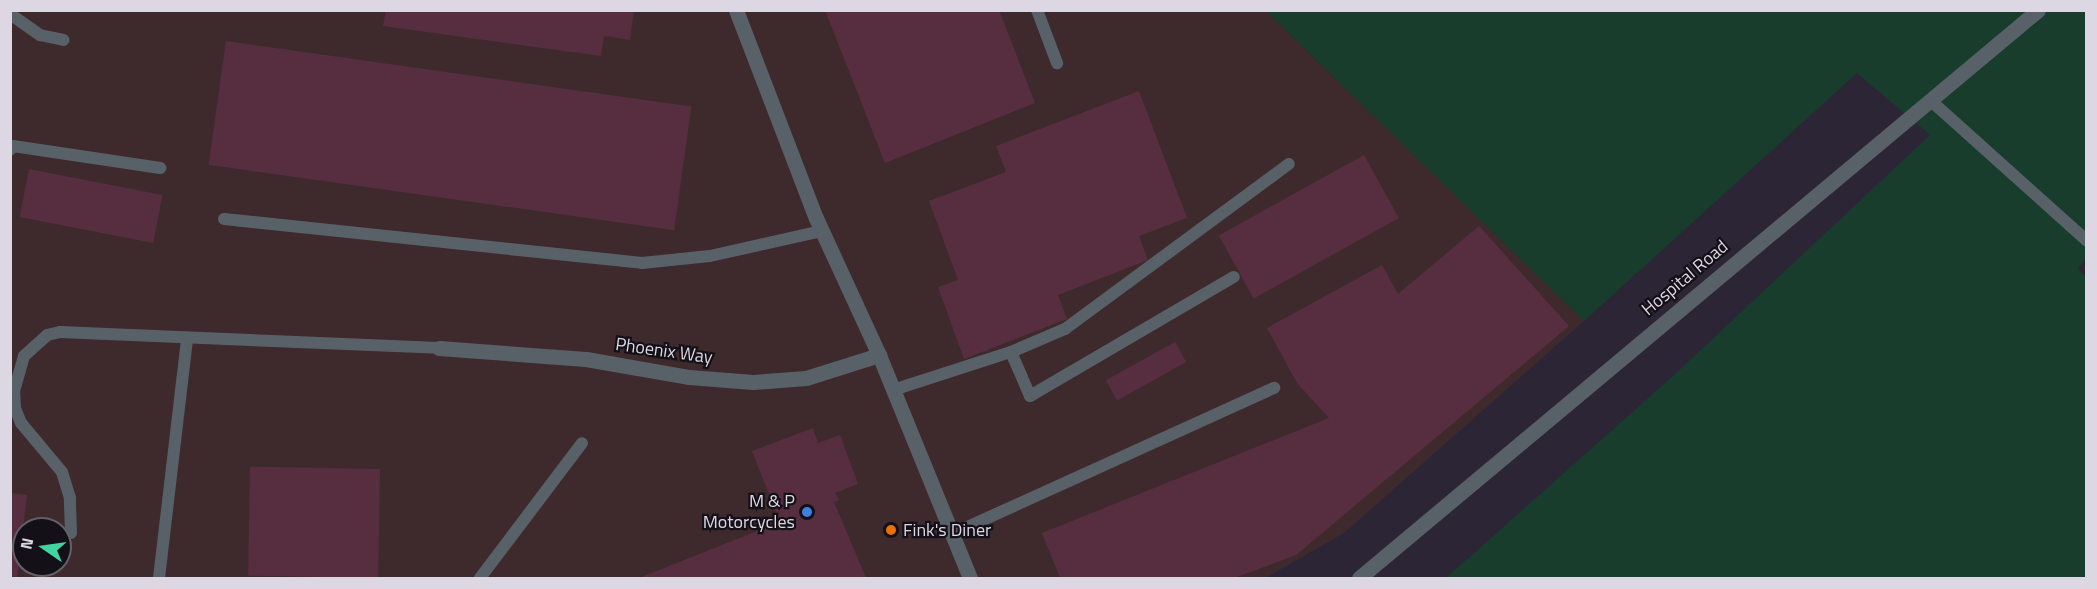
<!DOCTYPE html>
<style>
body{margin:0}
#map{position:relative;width:2097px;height:589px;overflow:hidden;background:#2c2536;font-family:"Titillium Web",sans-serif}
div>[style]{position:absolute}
.industrial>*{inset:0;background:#3e2a2c}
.green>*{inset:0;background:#183d2c}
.building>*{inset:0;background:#572e40;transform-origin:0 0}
.service>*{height:12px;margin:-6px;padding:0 6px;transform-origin:6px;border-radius:6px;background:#596168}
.minor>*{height:15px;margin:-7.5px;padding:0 7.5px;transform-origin:7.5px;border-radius:7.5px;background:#596168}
.tertiary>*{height:15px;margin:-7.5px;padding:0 7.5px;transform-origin:7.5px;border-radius:7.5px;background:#596168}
.dots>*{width:16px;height:16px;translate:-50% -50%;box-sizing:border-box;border:3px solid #131017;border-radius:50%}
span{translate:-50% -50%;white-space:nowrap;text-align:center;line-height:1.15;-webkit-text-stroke:4.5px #131017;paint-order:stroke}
.street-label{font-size:18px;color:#dcd7e3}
.poi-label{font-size:18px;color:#dcd7e3}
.right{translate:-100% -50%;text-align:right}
.left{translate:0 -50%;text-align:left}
.frame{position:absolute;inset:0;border:12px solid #dcd7e3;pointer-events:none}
.north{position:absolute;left:12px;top:517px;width:60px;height:60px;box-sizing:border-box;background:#131017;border:2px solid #636069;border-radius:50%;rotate:283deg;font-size:16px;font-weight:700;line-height:24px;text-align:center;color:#dcd7e3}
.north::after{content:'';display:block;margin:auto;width:21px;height:27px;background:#42d4a0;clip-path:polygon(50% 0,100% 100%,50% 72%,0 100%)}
</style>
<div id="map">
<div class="industrial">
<div style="clip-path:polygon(evenodd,10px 11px,1266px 11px,1584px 321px,1344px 533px,1265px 578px,11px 578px,10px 11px,24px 529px,60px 529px,60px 565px,24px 565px,24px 529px)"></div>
</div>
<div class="green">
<div style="clip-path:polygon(1266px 11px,2086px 11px,2086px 258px,2078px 269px,2086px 277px,2086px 578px,1446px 578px,1673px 376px,1930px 135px,1857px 73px,1584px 321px)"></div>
</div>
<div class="building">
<div style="clip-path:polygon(386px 10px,634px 10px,630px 40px,604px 36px,601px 56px,383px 26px)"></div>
<div style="clip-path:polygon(825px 10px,999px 10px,1035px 103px,885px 163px)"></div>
<div style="left:226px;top:41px;width:470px;height:125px;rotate:8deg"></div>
<div style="clip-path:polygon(1139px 91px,1187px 218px,1139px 236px,1148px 260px,1058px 295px,1067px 319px,964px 359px,938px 287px,958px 280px,929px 201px,1006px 172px,996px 146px)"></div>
<div style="left:1364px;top:155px;width:72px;height:166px;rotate:61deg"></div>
<div style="left:29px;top:169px;width:136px;height:49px;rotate:11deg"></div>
<div style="clip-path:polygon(1479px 226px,1569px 326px,1296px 555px,1234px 578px,1060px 578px,1042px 533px,1329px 418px,1297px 383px,1267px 328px,1382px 265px,1398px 294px)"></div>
<div style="left:1175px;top:342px;width:23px;height:79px;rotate:61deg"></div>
<div style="clip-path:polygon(813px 428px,818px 443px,840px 435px,858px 484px,835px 493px,839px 500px,834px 502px,866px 578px,639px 578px,780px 522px,752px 451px)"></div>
<div style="left:380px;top:469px;width:109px;height:130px;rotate:91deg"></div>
<div style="clip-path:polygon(10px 493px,27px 495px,17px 578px,10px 578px)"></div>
</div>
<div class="service">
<div style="left:1037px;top:10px;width:57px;rotate:69.3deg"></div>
<div style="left:10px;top:14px;width:37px;rotate:35deg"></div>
<div style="left:40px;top:35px;width:24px;rotate:12deg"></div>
<div style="left:1930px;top:100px;width:210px;rotate:41.9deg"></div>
<div style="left:10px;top:150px;width:5px;rotate:-53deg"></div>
<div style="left:13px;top:146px;width:149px;rotate:8.5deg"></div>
<div style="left:224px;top:219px;width:420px;rotate:6deg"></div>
<div style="left:642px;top:263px;width:68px;rotate:-5.9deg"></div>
<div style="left:710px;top:256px;width:115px;rotate:-12.6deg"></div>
<div style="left:1011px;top:352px;width:48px;rotate:66.6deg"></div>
<div style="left:1030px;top:396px;width:236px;rotate:-30.3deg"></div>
<div style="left:893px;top:390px;width:124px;rotate:-17.9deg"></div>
<div style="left:1011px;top:352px;width:59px;rotate:-23.1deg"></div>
<div style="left:1065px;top:329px;width:278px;rotate:-36.4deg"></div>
<div style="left:71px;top:533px;width:35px;rotate:-92deg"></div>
<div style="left:70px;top:498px;width:27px;rotate:-107deg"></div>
<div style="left:62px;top:472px;width:64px;rotate:-129.9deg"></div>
<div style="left:21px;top:423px;width:16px;rotate:-112deg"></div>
<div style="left:15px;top:408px;width:17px;rotate:-93deg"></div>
<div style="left:14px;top:391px;width:36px;rotate:-74deg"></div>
<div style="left:24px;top:356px;width:31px;rotate:-42deg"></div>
<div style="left:47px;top:335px;width:13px;rotate:-13deg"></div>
<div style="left:60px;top:332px;width:379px;rotate:2.4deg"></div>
<div style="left:952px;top:534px;width:354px;rotate:-24.4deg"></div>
<div style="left:159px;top:578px;width:242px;rotate:-83.3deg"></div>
<div style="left:480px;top:578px;width:169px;rotate:-52.9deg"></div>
</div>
<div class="minor">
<div style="left:736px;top:10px;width:223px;rotate:69deg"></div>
<div style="left:816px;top:218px;width:151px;rotate:65.3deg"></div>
<div style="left:879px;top:355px;width:241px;rotate:67.8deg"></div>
<div style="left:439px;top:348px;width:147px;rotate:4.3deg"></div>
<div style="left:586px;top:359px;width:105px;rotate:9.9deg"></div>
<div style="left:689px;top:377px;width:64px;rotate:4.5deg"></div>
<div style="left:753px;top:382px;width:53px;rotate:-4.3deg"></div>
<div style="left:806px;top:378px;width:77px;rotate:-17.5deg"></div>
</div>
<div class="tertiary">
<div style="left:1359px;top:578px;width:885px;rotate:-39.91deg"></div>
</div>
<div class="dots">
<div style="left:807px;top:512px;background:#3f7fe0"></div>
<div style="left:891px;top:530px;background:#e8710a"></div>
</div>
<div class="street-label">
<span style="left:1685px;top:278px;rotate:-40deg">Hospital Road</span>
<span style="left:664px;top:351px;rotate:8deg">Phoenix Way</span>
</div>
<div class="poi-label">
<span class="right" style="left:795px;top:512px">M &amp; P<br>Motorcycles</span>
<span class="left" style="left:903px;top:530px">Fink's Diner</span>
</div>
<div class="frame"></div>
<div class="north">N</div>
</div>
